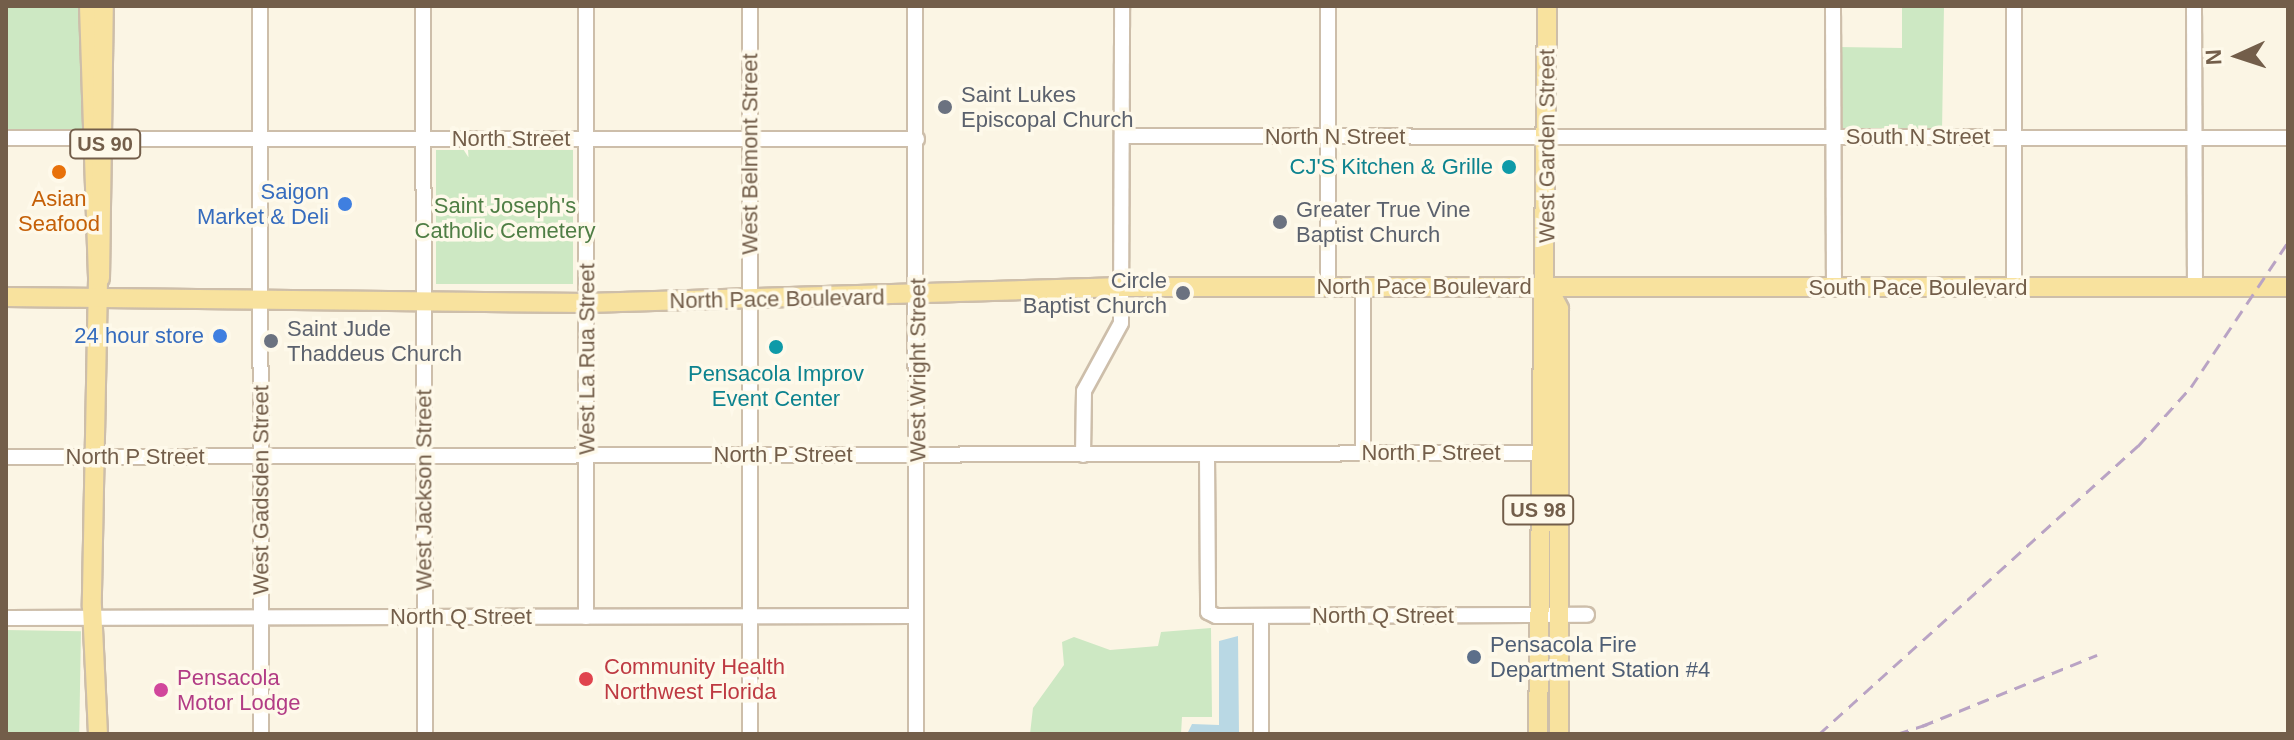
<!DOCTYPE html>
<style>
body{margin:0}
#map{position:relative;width:2294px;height:740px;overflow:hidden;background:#fbf5e4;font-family:Helvetica,sans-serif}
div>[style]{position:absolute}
.green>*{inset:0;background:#cde8c3;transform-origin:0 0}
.water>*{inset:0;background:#b9d8e4}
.roads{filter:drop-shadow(2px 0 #cdbeaa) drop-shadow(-2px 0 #cdbeaa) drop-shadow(0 2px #cdbeaa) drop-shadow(0 -2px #cdbeaa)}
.minor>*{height:14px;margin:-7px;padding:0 7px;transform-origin:7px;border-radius:7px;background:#fff}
.major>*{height:18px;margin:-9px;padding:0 9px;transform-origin:9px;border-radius:9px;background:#f8e29e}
.rail>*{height:3px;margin-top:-1.5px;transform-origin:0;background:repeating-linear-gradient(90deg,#b9a3c4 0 12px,transparent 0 20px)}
.dots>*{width:22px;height:22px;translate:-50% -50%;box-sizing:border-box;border:4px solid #fef9ea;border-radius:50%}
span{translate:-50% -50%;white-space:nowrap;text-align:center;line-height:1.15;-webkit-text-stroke:7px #fef9ea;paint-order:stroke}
.shield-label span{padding:2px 6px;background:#fef9ea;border:2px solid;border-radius:6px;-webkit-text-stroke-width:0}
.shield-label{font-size:20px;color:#735e4a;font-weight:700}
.worship-label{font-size:22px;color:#5b616d}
.left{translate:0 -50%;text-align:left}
.right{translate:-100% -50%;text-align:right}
.street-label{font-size:22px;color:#735e4a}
.culture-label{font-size:22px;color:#0d838f}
.shop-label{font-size:22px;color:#366cbe}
.food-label{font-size:22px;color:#c56008}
.park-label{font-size:22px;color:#4f7e45}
.service-label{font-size:22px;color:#4e5e75}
.health-label{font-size:22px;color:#be3a42}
.hotel-label{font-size:22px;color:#b23c85}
.frame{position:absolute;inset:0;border:8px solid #735e4a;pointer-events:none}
.north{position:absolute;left:2198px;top:16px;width:80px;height:80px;-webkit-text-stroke:6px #fef9ea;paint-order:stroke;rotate:267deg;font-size:22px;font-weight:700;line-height:32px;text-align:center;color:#735e4a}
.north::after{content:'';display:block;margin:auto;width:28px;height:36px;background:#735e4a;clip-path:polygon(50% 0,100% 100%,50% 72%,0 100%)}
</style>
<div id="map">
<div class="green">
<div style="left:6px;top:6px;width:77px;height:124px"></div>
<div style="clip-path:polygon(1902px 6px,1944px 6px,1942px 132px,1839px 132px,1839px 47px,1902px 48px)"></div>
<div style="left:436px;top:150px;width:137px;height:134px"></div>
<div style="clip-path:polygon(1211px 628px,1212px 717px,1182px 717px,1181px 734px,1030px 734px,1033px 708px,1064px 665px,1062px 642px,1074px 637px,1110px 650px,1158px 646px,1161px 632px)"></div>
<div style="left:6px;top:630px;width:75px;height:104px;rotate:1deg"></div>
</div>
<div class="water">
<div style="clip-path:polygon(1238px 636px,1239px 734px,1187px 734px,1192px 724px,1219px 725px,1219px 641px)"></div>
</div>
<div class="roads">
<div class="minor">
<div style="left:260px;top:6px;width:728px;rotate:89.92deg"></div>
<div style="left:423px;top:6px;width:728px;rotate:89.84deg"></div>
<div style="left:586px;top:6px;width:611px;rotate:90deg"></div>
<div style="left:915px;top:6px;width:728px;rotate:89.92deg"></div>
<div style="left:1833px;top:6px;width:280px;rotate:89.8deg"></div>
<div style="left:2194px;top:6px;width:281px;rotate:89.8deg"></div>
<div style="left:1122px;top:136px;width:1166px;rotate:0.1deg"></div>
<div style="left:6px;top:138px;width:84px"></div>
<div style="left:105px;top:139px;width:812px"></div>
<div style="left:1328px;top:288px;width:282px;rotate:-90deg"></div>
<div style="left:1363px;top:288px;width:165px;rotate:90deg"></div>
<div style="left:2014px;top:289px;width:283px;rotate:-90deg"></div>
<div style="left:1083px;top:455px;width:64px;rotate:-89.1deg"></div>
<div style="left:1084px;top:391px;width:77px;rotate:-61.4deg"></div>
<div style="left:1121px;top:323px;width:317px;rotate:-89.8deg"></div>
<div style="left:1207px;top:455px;width:157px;rotate:89.6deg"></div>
<div style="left:1208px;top:612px;width:9px;rotate:27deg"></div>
<div style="left:1216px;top:616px;width:371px;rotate:-0.2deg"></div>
<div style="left:6px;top:457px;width:1545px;rotate:-0.15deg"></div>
<div style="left:6px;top:618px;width:910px;rotate:-0.13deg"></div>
<div style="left:750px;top:734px;width:728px;rotate:-90deg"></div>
<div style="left:1261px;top:734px;width:118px;rotate:-90deg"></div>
</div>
<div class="major">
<div style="left:89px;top:6px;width:274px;rotate:88.1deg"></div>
<div style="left:98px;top:280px;width:327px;rotate:91.1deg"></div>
<div style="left:92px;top:607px;width:127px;rotate:87.3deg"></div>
<div style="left:100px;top:278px;width:272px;rotate:-89.2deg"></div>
<div style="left:1547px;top:286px;width:26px;rotate:62deg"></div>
<div style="left:1559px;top:309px;width:425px;rotate:90deg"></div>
<div style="left:6px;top:297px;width:581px;rotate:0.59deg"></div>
<div style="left:587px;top:303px;width:536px;rotate:-1.71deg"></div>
<div style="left:1123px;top:287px;width:1165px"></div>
<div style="left:1538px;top:734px;width:728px;rotate:-89.29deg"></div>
</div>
</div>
<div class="rail">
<div style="left:1922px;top:726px;width:189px;rotate:-22.1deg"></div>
<div style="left:1819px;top:734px;width:430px;rotate:-42.1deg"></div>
<div style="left:2138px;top:446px;width:79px;rotate:-48.1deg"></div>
<div style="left:2191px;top:387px;width:174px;rotate:-56.2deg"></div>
<div style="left:1897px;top:734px;width:36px;rotate:-18deg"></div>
</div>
<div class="dots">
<div style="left:945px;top:107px;background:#6b7280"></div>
<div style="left:1509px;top:167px;background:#0f9aa8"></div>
<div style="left:59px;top:172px;background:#e8710a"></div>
<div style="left:345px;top:204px;background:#3f7fe0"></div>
<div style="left:1280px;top:222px;background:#6b7280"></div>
<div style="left:1183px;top:293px;background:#6b7280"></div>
<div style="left:220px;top:336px;background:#3f7fe0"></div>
<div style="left:271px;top:341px;background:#6b7280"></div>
<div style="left:776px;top:347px;background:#0f9aa8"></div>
<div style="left:1474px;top:657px;background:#5c6f8a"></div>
<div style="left:586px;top:679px;background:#e0444e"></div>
<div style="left:161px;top:690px;background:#d1479c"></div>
</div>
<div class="shield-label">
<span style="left:105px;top:144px">US 90</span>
<span style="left:1538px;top:510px">US 98</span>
</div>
<div class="worship-label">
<span class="left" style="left:961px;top:107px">Saint Lukes<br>Episcopal Church</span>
<span class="left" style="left:1296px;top:222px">Greater True Vine<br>Baptist Church</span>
<span class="right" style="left:1167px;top:293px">Circle<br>Baptist Church</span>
<span class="left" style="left:287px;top:341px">Saint Jude<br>Thaddeus Church</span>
</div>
<div class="street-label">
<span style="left:1335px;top:137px">North N Street</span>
<span style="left:1918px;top:137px">South N Street</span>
<span style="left:511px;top:139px">North Street</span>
<span style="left:1547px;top:146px;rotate:-90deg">West Garden Street</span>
<span style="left:750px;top:154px;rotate:-90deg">West Belmont Street</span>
<span style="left:1424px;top:287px">North Pace Boulevard</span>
<span style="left:1918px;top:288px">South Pace Boulevard</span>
<span style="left:777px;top:299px;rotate:-1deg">North Pace Boulevard</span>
<span style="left:587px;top:359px;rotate:-90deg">West La Rua Street</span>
<span style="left:918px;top:370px;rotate:-90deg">West Wright Street</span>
<span style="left:1431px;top:453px">North P Street</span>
<span style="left:783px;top:455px">North P Street</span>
<span style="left:135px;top:457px">North P Street</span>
<span style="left:261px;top:490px;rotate:-90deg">West Gadsden Street</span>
<span style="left:424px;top:490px;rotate:-90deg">West Jackson Street</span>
<span style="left:1383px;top:616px">North Q Street</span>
<span style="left:461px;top:617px">North Q Street</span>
</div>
<div class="culture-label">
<span class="right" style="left:1493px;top:167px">CJ'S Kitchen &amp; Grille</span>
<span style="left:776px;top:386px">Pensacola Improv<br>Event Center</span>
</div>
<div class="shop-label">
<span class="right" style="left:329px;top:204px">Saigon<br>Market &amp; Deli</span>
<span class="right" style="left:204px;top:336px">24 hour store</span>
</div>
<div class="food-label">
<span style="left:59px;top:211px">Asian<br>Seafood</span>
</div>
<div class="park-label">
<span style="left:505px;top:218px">Saint Joseph's<br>Catholic Cemetery</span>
</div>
<div class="service-label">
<span class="left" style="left:1490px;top:657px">Pensacola Fire<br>Department Station #4</span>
</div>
<div class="health-label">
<span class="left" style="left:604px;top:679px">Community Health<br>Northwest Florida</span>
</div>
<div class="hotel-label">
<span class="left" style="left:177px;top:690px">Pensacola<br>Motor Lodge</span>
</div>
<div class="frame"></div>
<div class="north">N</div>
</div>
